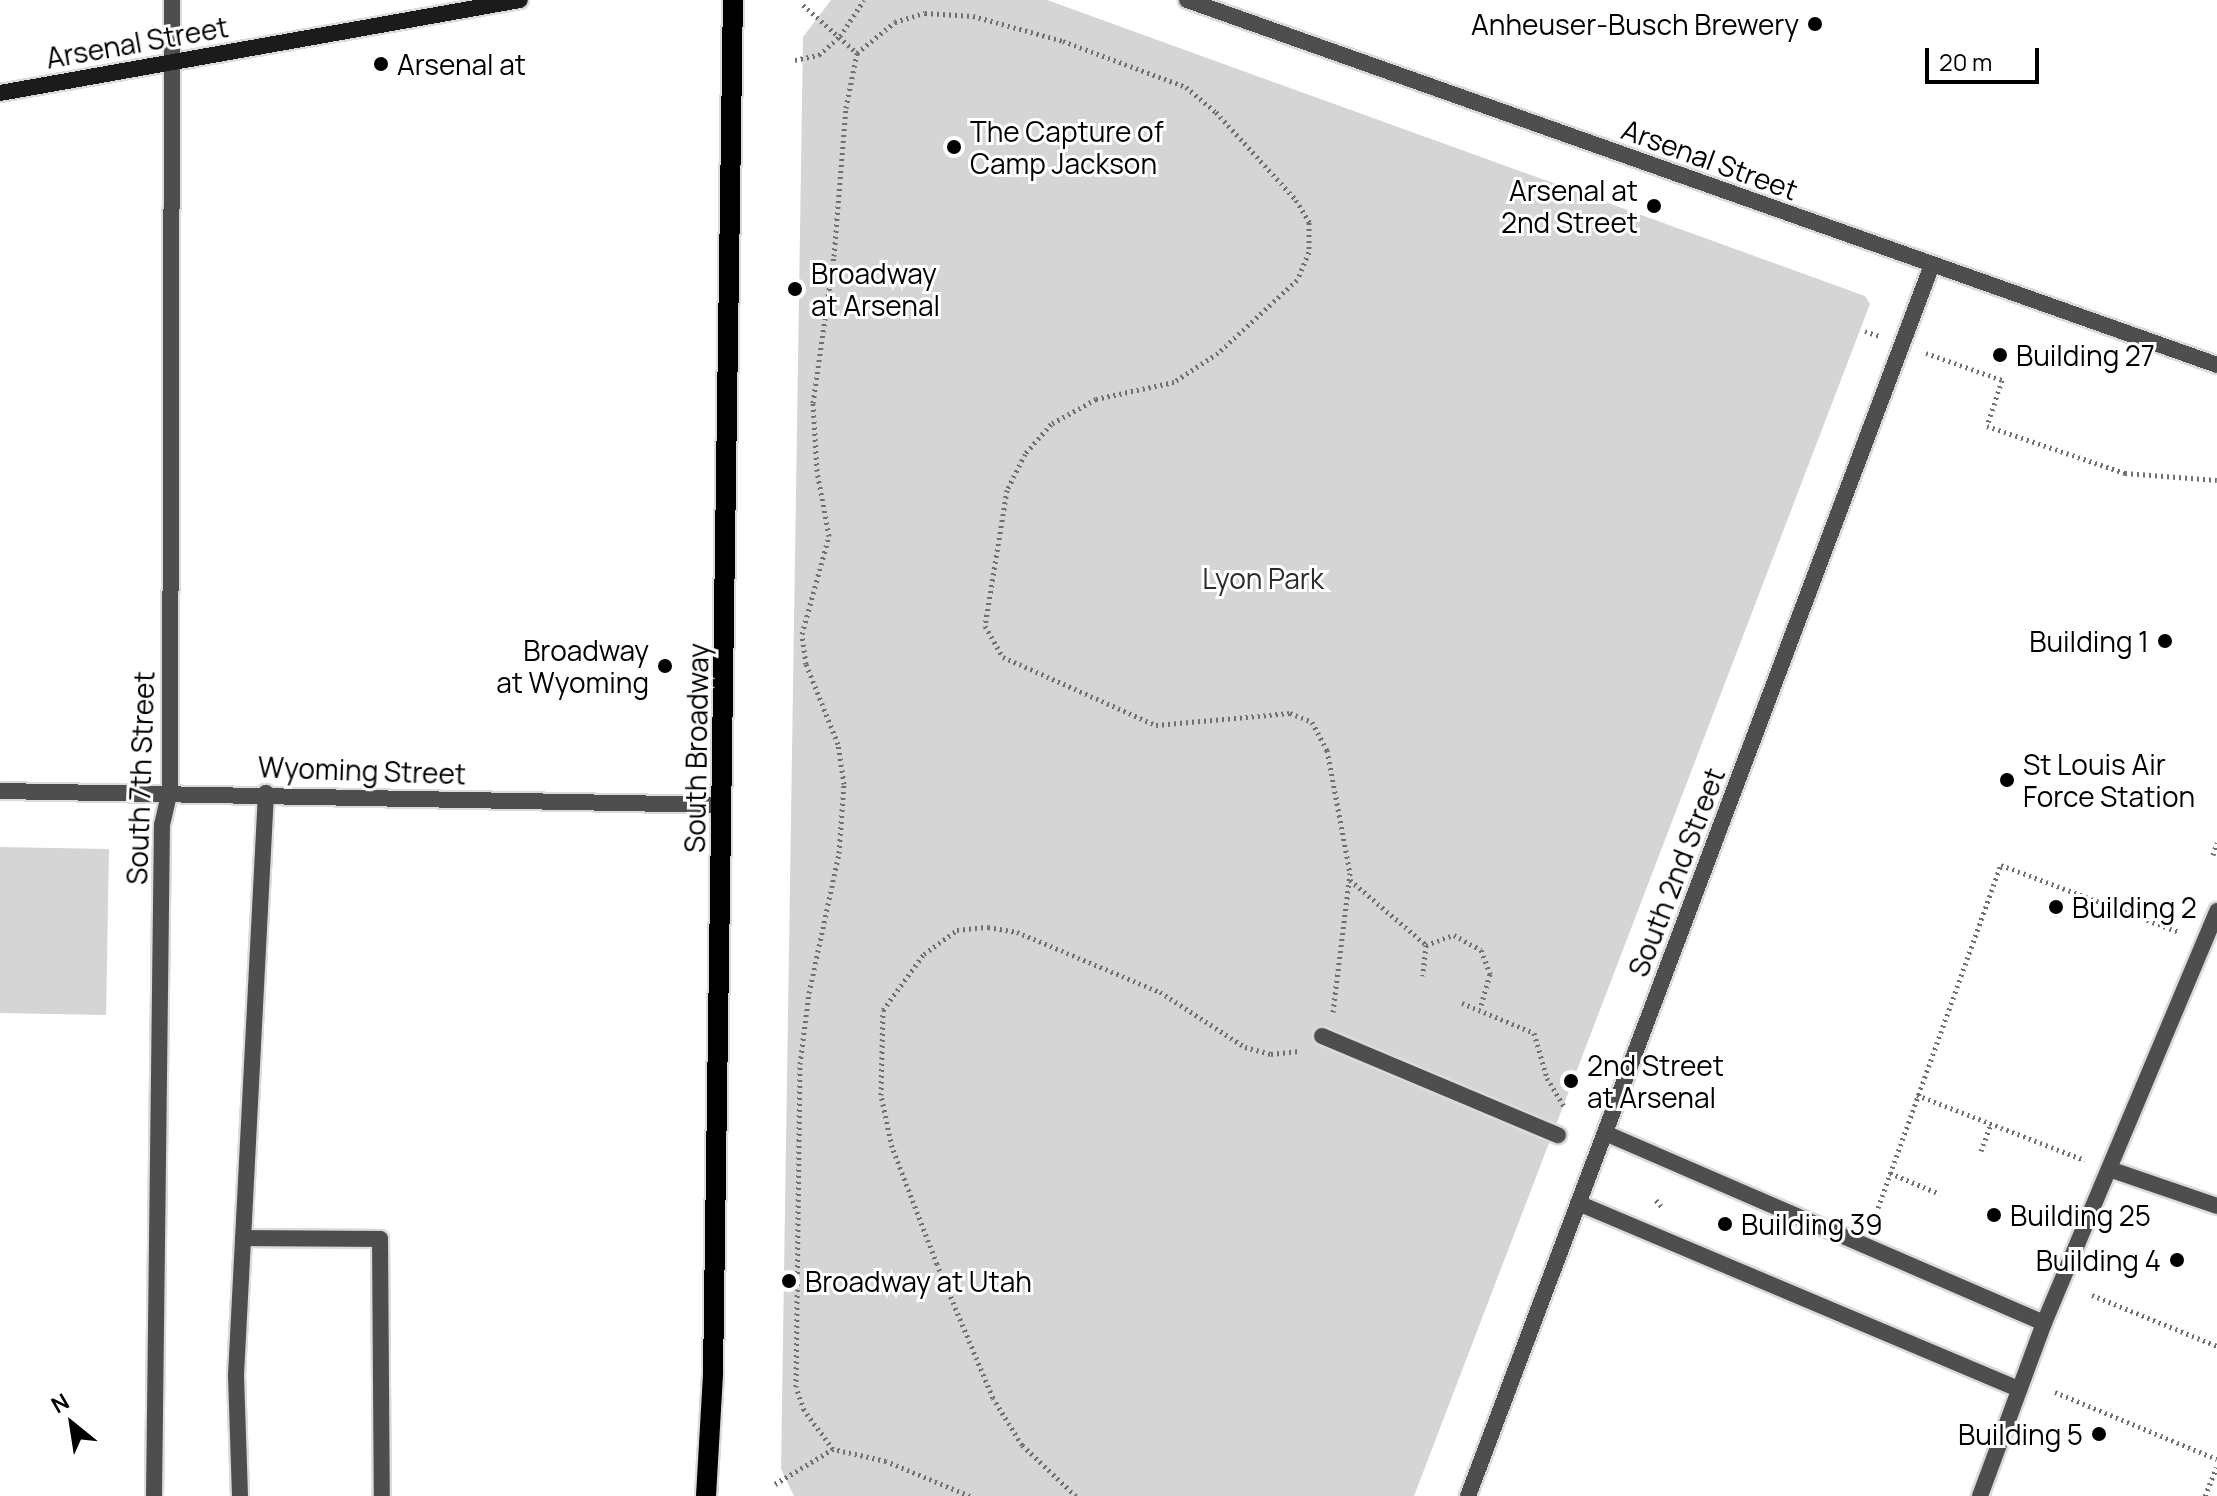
<!DOCTYPE html>
<style>
body{margin:0}
#map{position:relative;width:2217px;height:1496px;overflow:hidden;background:#fff;font-family:Manrope,sans-serif}
div>[style]{position:absolute}
.green>*{inset:0;background:#d5d5d5;transform-origin:0 0}
.path>*{height:5px;margin-top:-2.5px;transform-origin:0;background:repeating-linear-gradient(90deg,#707070 0 2px,transparent 0 6px)}
.roads{filter:drop-shadow(2px 0 #dbdbdb) drop-shadow(-2px 0 #dbdbdb) drop-shadow(0 2px #dbdbdb) drop-shadow(0 -2px #dbdbdb)}
.lane>*{height:16px;margin:-8px;padding:0 8px;transform-origin:8px;border-radius:8px;background:#4e4e4e}
.street>*{height:16px;margin:-8px;padding:0 8px;transform-origin:8px;border-radius:8px;background:#4e4e4e}
.secondary>*{height:16px;margin:-8px;padding:0 8px;transform-origin:8px;border-radius:8px;background:#1b1b1b}
.primary>*{height:20px;margin:-10px;padding:0 10px;transform-origin:10px;border-radius:10px;background:#000}
.dots>*{width:22px;height:22px;translate:-50% -50%;box-sizing:border-box;border:4px solid #fff;border-radius:50%}
span{translate:-50% -50%;white-space:nowrap;text-align:center;line-height:1.15;-webkit-text-stroke:6px #fff;paint-order:stroke}
.poi-label{font-size:28px;color:#000}
.right{translate:-100% -50%;text-align:right}
.left{translate:0 -50%;text-align:left}
.street-label{font-size:28px;color:#000}
.park-label{font-size:28px;color:#2c2c2c}
.north{position:absolute;left:32px;top:1384px;width:80px;height:80px;-webkit-text-stroke:6px #fff;paint-order:stroke;rotate:330deg;font-size:22px;font-weight:700;line-height:32px;text-align:center;color:#000}
.north::after{content:'';display:block;margin:auto;width:28px;height:36px;background:#000;clip-path:polygon(50% 0,100% 100%,50% 72%,0 100%)}
.scale{position:absolute;left:1925px;top:48px;width:114px;height:36px;box-sizing:border-box;border:4px solid #000;border-top:0;padding-left:10px;font-size:24px;line-height:28px;white-space:nowrap;color:#000;-webkit-text-stroke:6px #fff;paint-order:stroke}
</style>
<div id="map">
<div class="green">
<div style="clip-path:polygon(831px 0,1047px 0,1865px 296px,1870px 304px,1414px 1496px,794px 1496px,781px 1469px,803px 37px)"></div>
<div style="left:0;top:847px;width:109px;height:166px;rotate:1deg"></div>
</div>
<div class="path">
<div style="left:803px;top:5px;width:72px;rotate:41.6deg"></div>
<div style="left:795px;top:60px;width:25px;rotate:-12deg"></div>
<div style="left:819px;top:55px;width:28px;rotate:-42deg"></div>
<div style="left:840px;top:36px;width:43px;rotate:-56.3deg"></div>
<div style="left:1865px;top:331px;width:15px;rotate:20deg"></div>
<div style="left:1926px;top:353px;width:81px;rotate:19.6deg"></div>
<div style="left:2002px;top:380px;width:48px;rotate:108.1deg"></div>
<div style="left:1987px;top:426px;width:146px;rotate:18.8deg"></div>
<div style="left:2125px;top:473px;width:92px;rotate:4.4deg"></div>
<div style="left:2213px;top:855px;width:13px;rotate:-72deg"></div>
<div style="left:1350px;top:880px;width:100px;rotate:40.5deg"></div>
<div style="left:1426px;top:945px;width:31px;rotate:96deg"></div>
<div style="left:1426px;top:945px;width:30px;rotate:-20deg"></div>
<div style="left:1454px;top:935px;width:31px;rotate:29deg"></div>
<div style="left:1481px;top:950px;width:26px;rotate:69deg"></div>
<div style="left:1490px;top:974px;width:35px;rotate:106deg"></div>
<div style="left:1462px;top:1003px;width:78px;rotate:22.6deg"></div>
<div style="left:1534px;top:1033px;width:47px;rotate:73.9deg"></div>
<div style="left:1547px;top:1078px;width:33px;rotate:59deg"></div>
<div style="left:1917px;top:1095px;width:180px;rotate:21.2deg"></div>
<div style="left:1981px;top:1151px;width:30px;rotate:-70deg"></div>
<div style="left:1890px;top:1173px;width:54px;rotate:22.8deg"></div>
<div style="left:1656px;top:1200px;width:11px;rotate:49deg"></div>
<div style="left:1874px;top:1219px;width:376px;rotate:-70.3deg"></div>
<div style="left:2001px;top:865px;width:190px;rotate:20.6deg"></div>
<div style="left:2092px;top:1295px;width:135px;rotate:22.2deg"></div>
<div style="left:2055px;top:1392px;width:175px;rotate:22.5deg"></div>
<div style="left:775px;top:1484px;width:68px;rotate:-31.1deg"></div>
<div style="left:970px;top:1496px;width:91px;rotate:-157.4deg"></div>
<div style="left:886px;top:1461px;width:54px;rotate:-167.2deg"></div>
<div style="left:833px;top:1449px;width:49px;rotate:-126.6deg"></div>
<div style="left:804px;top:1410px;width:24px;rotate:-109deg"></div>
<div style="left:796px;top:1387px;width:323px;rotate:-89.3deg"></div>
<div style="left:800px;top:1064px;width:72px;rotate:-82.8deg"></div>
<div style="left:809px;top:993px;width:143px;rotate:-77.9deg"></div>
<div style="left:839px;top:853px;width:69px;rotate:-85.9deg"></div>
<div style="left:844px;top:784px;width:40px;rotate:-98.5deg"></div>
<div style="left:838px;top:744px;width:86px;rotate:-111.8deg"></div>
<div style="left:806px;top:664px;width:30px;rotate:-98deg"></div>
<div style="left:802px;top:634px;width:102px;rotate:-74.6deg"></div>
<div style="left:829px;top:536px;width:66px;rotate:-100.5deg"></div>
<div style="left:817px;top:471px;width:68px;rotate:-93.4deg"></div>
<div style="left:813px;top:403px;width:148px;rotate:-81.9deg"></div>
<div style="left:834px;top:256px;width:148px;rotate:-85.4deg"></div>
<div style="left:846px;top:108px;width:56px;rotate:-78.7deg"></div>
<div style="left:857px;top:53px;width:49px;rotate:-39.2deg"></div>
<div style="left:895px;top:22px;width:31px;rotate:-17deg"></div>
<div style="left:925px;top:13px;width:48px;rotate:3.6deg"></div>
<div style="left:973px;top:16px;width:93px;rotate:15.5deg"></div>
<div style="left:1063px;top:41px;width:131px;rotate:20.5deg"></div>
<div style="left:1186px;top:87px;width:39px;rotate:40deg"></div>
<div style="left:1216px;top:112px;width:119px;rotate:47.7deg"></div>
<div style="left:1296px;top:200px;width:26px;rotate:59deg"></div>
<div style="left:1309px;top:222px;width:30px;rotate:90deg"></div>
<div style="left:1309px;top:252px;width:30px;rotate:113deg"></div>
<div style="left:1297px;top:280px;width:108px;rotate:137.3deg"></div>
<div style="left:1218px;top:353px;width:53px;rotate:146.6deg"></div>
<div style="left:1174px;top:382px;width:80px;rotate:167.7deg"></div>
<div style="left:1096px;top:399px;width:51px;rotate:150.9deg"></div>
<div style="left:1051px;top:424px;width:40px;rotate:131deg"></div>
<div style="left:1025px;top:454px;width:40px;rotate:116.6deg"></div>
<div style="left:1007px;top:490px;width:138px;rotate:99.2deg"></div>
<div style="left:985px;top:626px;width:36px;rotate:60deg"></div>
<div style="left:1003px;top:657px;width:167px;rotate:24deg"></div>
<div style="left:1156px;top:725px;width:135px;rotate:-5.1deg"></div>
<div style="left:1290px;top:713px;width:24px;rotate:22deg"></div>
<div style="left:1312px;top:722px;width:32px;rotate:62deg"></div>
<div style="left:1327px;top:750px;width:125px;rotate:79.4deg"></div>
<div style="left:1350px;top:873px;width:140px;rotate:97deg"></div>
<div style="left:1076px;top:1496px;width:74px;rotate:-136.6deg"></div>
<div style="left:1022px;top:1445px;width:55px;rotate:-121.7deg"></div>
<div style="left:993px;top:1398px;width:145px;rotate:-112.7deg"></div>
<div style="left:937px;top:1264px;width:125px;rotate:-111deg"></div>
<div style="left:892px;top:1147px;width:53px;rotate:-101.9deg"></div>
<div style="left:881px;top:1095px;width:85px;rotate:-88.7deg"></div>
<div style="left:883px;top:1010px;width:69px;rotate:-53.8deg"></div>
<div style="left:924px;top:954px;width:41px;rotate:-36deg"></div>
<div style="left:957px;top:930px;width:31px;rotate:-6deg"></div>
<div style="left:988px;top:927px;width:29px;rotate:10deg"></div>
<div style="left:1017px;top:932px;width:155px;rotate:22.8deg"></div>
<div style="left:1160px;top:992px;width:101px;rotate:32.9deg"></div>
<div style="left:1245px;top:1047px;width:27px;rotate:15deg"></div>
<div style="left:1271px;top:1054px;width:28px;rotate:-6deg"></div>
<div style="left:2205px;top:1496px;width:31px;rotate:-68deg"></div>
</div>
<div class="roads">
<div class="lane">
<div style="left:1322px;top:1036px;width:256px;rotate:22.8deg"></div>
<div style="left:1605px;top:1133px;width:478px;rotate:23.4deg"></div>
<div style="left:2109px;top:1169px;width:114px;rotate:18.9deg"></div>
<div style="left:1578px;top:1203px;width:479px;rotate:22.9deg"></div>
<div style="left:243px;top:1238px;width:137px;rotate:0.4deg"></div>
<div style="left:380px;top:1239px;width:257px;rotate:89.6deg"></div>
<div style="left:240px;top:1496px;width:121px;rotate:-91.9deg"></div>
<div style="left:236px;top:1375px;width:583px;rotate:-87.05deg"></div>
<div style="left:1980px;top:1496px;width:184px;rotate:-69.7deg"></div>
<div style="left:2044px;top:1323px;width:447px;rotate:-67.2deg"></div>
</div>
<div class="street">
<div style="left:1187px;top:0;width:1093px;rotate:19.51deg"></div>
<div style="left:0;top:791px;width:723px;rotate:1.11deg"></div>
<div style="left:154px;top:1496px;width:671px;rotate:-89.32deg"></div>
<div style="left:162px;top:825px;width:36px;rotate:-77deg"></div>
<div style="left:170px;top:790px;width:790px;rotate:-89.85deg"></div>
<div style="left:1468px;top:1496px;width:1316px;rotate:-69.35deg"></div>
</div>
<div class="secondary">
<div style="left:0;top:93px;width:528px;rotate:-10.14deg"></div>
</div>
<div class="primary">
<div style="left:706px;top:1496px;width:122px;rotate:-86.7deg"></div>
<div style="left:713px;top:1374px;width:1374px;rotate:-89.17deg"></div>
</div>
</div>
<div class="dots">
<div style="left:1815px;top:24px;background:#000"></div>
<div style="left:381px;top:64px;background:#000"></div>
<div style="left:954px;top:147px;background:#000"></div>
<div style="left:1654px;top:206px;background:#000"></div>
<div style="left:795px;top:289px;background:#000"></div>
<div style="left:2000px;top:355px;background:#000"></div>
<div style="left:2165px;top:641px;background:#000"></div>
<div style="left:665px;top:666px;background:#000"></div>
<div style="left:2007px;top:780px;background:#000"></div>
<div style="left:2056px;top:907px;background:#000"></div>
<div style="left:1571px;top:1081px;background:#000"></div>
<div style="left:1994px;top:1215px;background:#000"></div>
<div style="left:1725px;top:1224px;background:#000"></div>
<div style="left:2177px;top:1260px;background:#000"></div>
<div style="left:789px;top:1281px;background:#000"></div>
<div style="left:2099px;top:1434px;background:#000"></div>
</div>
<div class="poi-label">
<span class="right" style="left:1799px;top:24px">Anheuser-Busch Brewery</span>
<span class="left" style="left:397px;top:64px">Arsenal at</span>
<span class="left" style="left:970px;top:147px">The Capture of<br>Camp Jackson</span>
<span class="right" style="left:1638px;top:206px">Arsenal at<br>2nd Street</span>
<span class="left" style="left:811px;top:289px">Broadway<br>at Arsenal</span>
<span class="left" style="left:2016px;top:355px">Building 27</span>
<span class="right" style="left:2149px;top:641px">Building 1</span>
<span class="right" style="left:649px;top:666px">Broadway<br>at Wyoming</span>
<span class="left" style="left:2023px;top:780px">St Louis Air<br>Force Station</span>
<span class="left" style="left:2072px;top:907px">Building 2</span>
<span class="left" style="left:1587px;top:1081px">2nd Street<br>at Arsenal</span>
<span class="left" style="left:2010px;top:1215px">Building 25</span>
<span class="left" style="left:1741px;top:1224px">Building 39</span>
<span class="right" style="left:2161px;top:1260px">Building 4</span>
<span class="left" style="left:805px;top:1281px">Broadway at Utah</span>
<span class="right" style="left:2083px;top:1434px">Building 5</span>
</div>
<div class="street-label">
<span style="left:137px;top:42px;rotate:-10deg">Arsenal Street</span>
<span style="left:1710px;top:159px;rotate:20deg">Arsenal Street</span>
<span style="left:696px;top:748px;rotate:-89deg">South Broadway</span>
<span style="left:362px;top:770px;rotate:2deg">Wyoming Street</span>
<span style="left:140px;top:778px;rotate:-88deg">South 7th Street</span>
<span style="left:1676px;top:872px;rotate:-69deg">South 2nd Street</span>
</div>
<div class="park-label">
<span style="left:1263px;top:578px">Lyon Park</span>
</div>
<div class="north">N</div>
<div class="scale">20 m</div>
</div>
